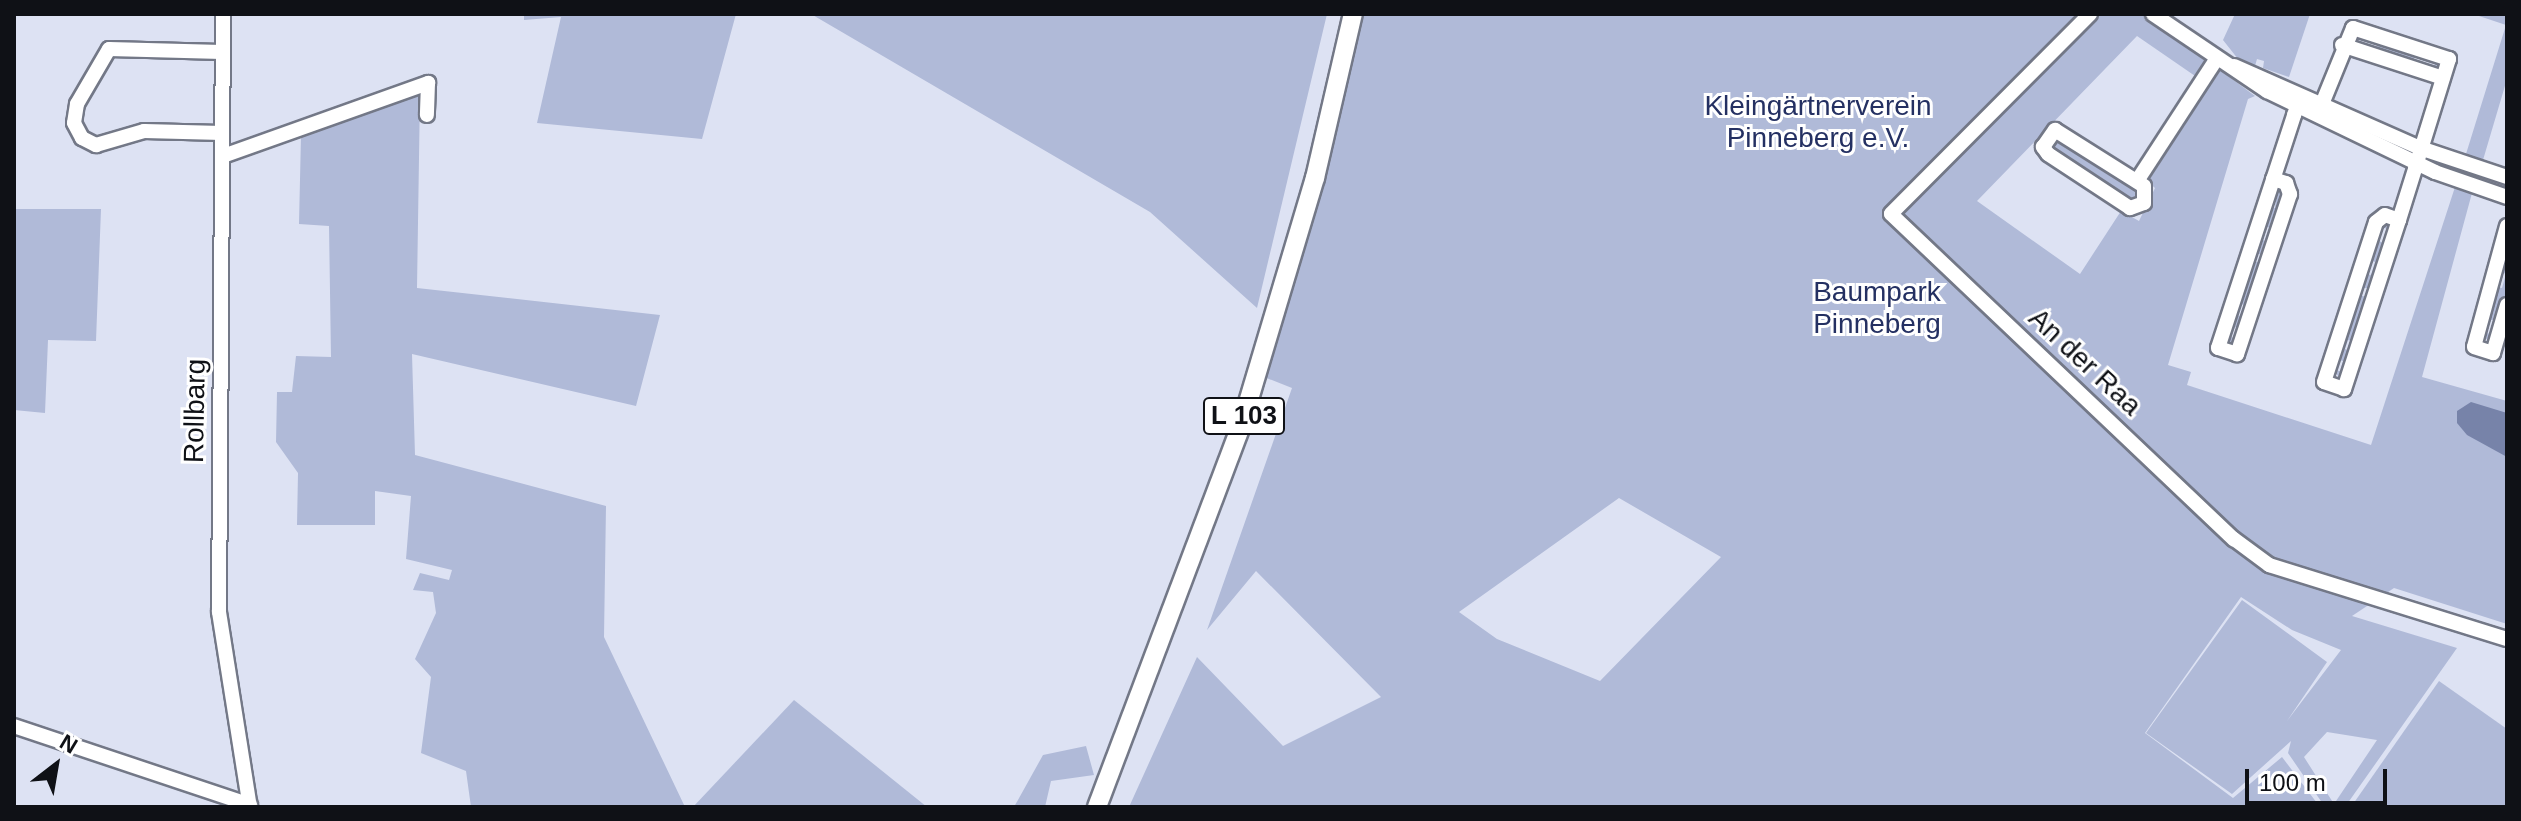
<!DOCTYPE html>
<meta charset="utf-8">
<style>
body{margin:0}
#map{position:relative;width:2521px;height:821px;overflow:hidden;background:#dde2f3;font-family:Helvetica,sans-serif}
div>[style]{position:absolute}
.green>*{inset:0;background:#b0bad8}
.water>*{inset:0;background:#7783a9}
.roads{filter:drop-shadow(2px 0 #737887) drop-shadow(-2px 0 #737887) drop-shadow(0 2px #737887) drop-shadow(0 -2px #737887)}
.minor>*{height:14px;margin:-7px;padding:0 7px;transform-origin:7px;border-radius:7px;background:#fff}
.major>*{height:18px;margin:-9px;padding:0 9px;transform-origin:9px;border-radius:9px;background:#fff}
span{translate:-50% -50%;white-space:nowrap;text-align:center;line-height:1.15;-webkit-text-stroke:6px #fff;paint-order:stroke}
.shield-label span{padding:2px 6px;background:#fff;border:2px solid;border-radius:6px;-webkit-text-stroke-width:0}
.shield-label{font-size:26px;color:#0f1116;font-weight:700}
.park-label{font-size:28px;color:#243062}
.street-label{font-size:28px;color:#0f1116}
.frame{position:absolute;inset:0;border:16px solid #0f1116;pointer-events:none}
.north{position:absolute;left:16px;top:725px;width:80px;height:80px;-webkit-text-stroke:6px #fff;paint-order:stroke;rotate:31deg;font-size:22px;font-weight:700;line-height:32px;text-align:center;color:#0f1116}
.north::after{content:'';display:block;margin:auto;width:28px;height:36px;background:#0f1116;clip-path:polygon(50% 0,100% 100%,50% 72%,0 100%)}
.scale{position:absolute;left:2245px;top:769px;width:142px;height:36px;box-sizing:border-box;border:4px solid #0f1116;border-top:0;padding-left:10px;font-size:24px;line-height:28px;white-space:nowrap;color:#0f1116;-webkit-text-stroke:6px #fff;paint-order:stroke}
</style>
<div id="map">
<div class="green">
<div style="clip-path:polygon(524px 14px,736px 14px,702px 139px,537px 123px,561px 17px,524px 20px)"></div>
<div style="clip-path:polygon(811px 14px,1327px 14px,1257px 308px,1150px 212px)"></div>
<div style="clip-path:polygon(evenodd,1358px 14px,2144px 14px,2206px 58px,2198px 78px,2137px 36px,1977px 201px,2080px 274px,2121px 211px,2139px 221px,2155px 188px,2145px 179px,2216px 67px,2255px 96px,2248px 99px,2168px 365px,2191px 372px,2187px 385px,2371px 445px,2455px 187px,2472px 193px,2422px 377px,2507px 401px,2507px 624px,2394px 588px,2352px 616px,2457px 648px,2345px 807px,2325px 807px,2288px 753px,2291px 741px,2232px 794px,2146px 733px,2242px 600px,2327px 662px,2287px 721px,2341px 650px,2292px 630px,2241px 597px,2145px 733px,2233px 798px,2282px 757px,2320px 807px,1129px 807px,1197px 657px,1283px 746px,1381px 697px,1256px 571px,1207px 630px,1292px 388px,1264px 377px,1321px 182px,1358px 14px,1619px 498px,1721px 557px,1600px 681px,1497px 639px,1459px 612px,1619px 498px,1358px 14px,2327px 732px,2377px 740px,2334px 804px,2304px 757px,2327px 732px)"></div>
<div style="clip-path:polygon(2235px 14px,2310px 14px,2289px 77px,2263px 68px,2264px 61px,2257px 59px,2255px 66px,2238px 59px,2223px 40px)"></div>
<div style="clip-path:polygon(2473px 14px,2507px 14px,2507px 79px,2483px 160px,2466px 154px,2506px 25px)"></div>
<div style="clip-path:polygon(2358px 34px,2356px 41px,2377px 47px,2379px 41px,2415px 53px,2414px 59px,2434px 66px,2437px 60px,2441px 65px,2438px 71px,2353px 45px)"></div>
<div style="clip-path:polygon(420px 93px,417px 288px,660px 315px,636px 406px,412px 354px,415px 455px,606px 506px,604px 637px,685px 807px,471px 807px,466px 771px,421px 753px,431px 677px,415px 659px,436px 613px,433px 592px,413px 590px,420px 573px,449px 580px,452px 570px,406px 559px,411px 496px,375px 491px,375px 525px,297px 525px,298px 473px,276px 442px,277px 392px,292px 392px,296px 356px,331px 357px,329px 226px,299px 224px,301px 135px)"></div>
<div style="clip-path:polygon(2054px 136px,2138px 187px,2141px 195px,2131px 204px,2052px 152px)"></div>
<div style="clip-path:polygon(2277px 187px,2286px 190px,2275px 229px,2267px 227px,2263px 240px,2270px 243px,2261px 255px,2254px 251px,2267px 206px,2275px 208px)"></div>
<div style="clip-path:polygon(14px 209px,101px 209px,96px 341px,48px 340px,45px 413px,14px 410px)"></div>
<div style="clip-path:polygon(2388px 222px,2390px 229px,2383px 228px,2379px 241px,2387px 245px,2371px 288px,2363px 288px,2363px 273px,2371px 275px,2375px 262px,2368px 259px,2378px 225px)"></div>
<div style="clip-path:polygon(2252px 260px,2262px 264px,2242px 329px,2235px 327px,2231px 337px,2237px 339px,2232px 343px,2226px 339px,2232px 314px,2240px 316px,2244px 305px,2236px 302px)"></div>
<div style="clip-path:polygon(2507px 267px,2507px 290px,2499px 320px,2490px 320px,2487px 333px,2493px 335px,2485px 340px,2494px 286px,2502px 288px,2506px 274px,2500px 271px)"></div>
<div style="clip-path:polygon(2358px 294px,2368px 298px,2355px 342px,2348px 340px,2345px 349px,2352px 352px,2340px 378px,2333px 370px,2340px 371px,2343px 361px,2335px 359px)"></div>
<div style="clip-path:polygon(2439px 681px,2507px 729px,2507px 807px,2351px 807px)"></div>
<div style="clip-path:polygon(794px 700px,927px 807px,693px 807px)"></div>
<div style="clip-path:polygon(1086px 746px,1094px 775px,1051px 781px,1045px 807px,1014px 807px,1043px 755px)"></div>
</div>
<div class="water">
<div style="clip-path:polygon(2471px 402px,2507px 413px,2507px 457px,2467px 435px,2457px 423px,2457px 411px)"></div>
</div>
<div class="roads">
<div class="minor">
<div style="left:223px;top:14px;width:598px;rotate:90.38deg"></div>
<div style="left:219px;top:612px;width:197px;rotate:81deg"></div>
<div style="left:2090px;top:14px;width:282px;rotate:134.9deg"></div>
<div style="left:1891px;top:214px;width:473px;rotate:43.5deg"></div>
<div style="left:2234px;top:539px;width:44px;rotate:36.6deg"></div>
<div style="left:2269px;top:565px;width:249px;rotate:17.3deg"></div>
<div style="left:2153px;top:14px;width:138px;rotate:34deg"></div>
<div style="left:2267px;top:91px;width:187px;rotate:25.7deg"></div>
<div style="left:2435px;top:172px;width:76px;rotate:19.1deg"></div>
<div style="left:2342px;top:45px;width:106px;rotate:18.1deg"></div>
<div style="left:222px;top:52px;width:113px;rotate:-178.5deg"></div>
<div style="left:109px;top:49px;width:64px;rotate:120.2deg"></div>
<div style="left:77px;top:104px;width:19px;rotate:99deg"></div>
<div style="left:74px;top:123px;width:17px;rotate:62deg"></div>
<div style="left:82px;top:138px;width:16px;rotate:27deg"></div>
<div style="left:96px;top:145px;width:50px;rotate:-16.3deg"></div>
<div style="left:144px;top:131px;width:78px;rotate:1.5deg"></div>
<div style="left:2234px;top:66px;width:203px;rotate:23.8deg"></div>
<div style="left:2420px;top:148px;width:92px;rotate:18.4deg"></div>
<div style="left:2322px;top:104px;width:82px;rotate:-67.8deg"></div>
<div style="left:2353px;top:28px;width:101px;rotate:17.9deg"></div>
<div style="left:2449px;top:59px;width:115px;rotate:107.2deg"></div>
<div style="left:2415px;top:169px;width:53px;rotate:107.4deg"></div>
<div style="left:2399px;top:220px;width:178px;rotate:108deg"></div>
<div style="left:2344px;top:389px;width:21px;rotate:-161deg"></div>
<div style="left:2324px;top:382px;width:168px;rotate:-72deg"></div>
<div style="left:2376px;top:222px;width:11px;rotate:-38deg"></div>
<div style="left:2385px;top:215px;width:15px;rotate:20deg"></div>
<div style="left:2055px;top:130px;width:105px;rotate:32.2deg"></div>
<div style="left:2144px;top:186px;width:17px;rotate:90deg"></div>
<div style="left:2144px;top:203px;width:15px;rotate:160deg"></div>
<div style="left:2130px;top:208px;width:98px;rotate:-146.6deg"></div>
<div style="left:2048px;top:154px;width:9px;rotate:-126deg"></div>
<div style="left:2043px;top:147px;width:21px;rotate:-55deg"></div>
<div style="left:223px;top:156px;width:218px;rotate:-19.6deg"></div>
<div style="left:428px;top:83px;width:32px;rotate:92deg"></div>
<div style="left:2273px;top:179px;width:14px;rotate:17deg"></div>
<div style="left:2286px;top:183px;width:12px;rotate:70deg"></div>
<div style="left:2290px;top:194px;width:169px;rotate:108.3deg"></div>
<div style="left:2237px;top:354px;width:20px;rotate:-162deg"></div>
<div style="left:2218px;top:348px;width:245px;rotate:-71.9deg"></div>
<div style="left:2294px;top:115px;width:9px;rotate:-69deg"></div>
<div style="left:2137px;top:181px;width:145px;rotate:-56.9deg"></div>
<div style="left:2507px;top:226px;width:125px;rotate:105.3deg"></div>
<div style="left:2474px;top:347px;width:20px;rotate:18deg"></div>
<div style="left:2493px;top:353px;width:50px;rotate:-73.7deg"></div>
<div style="left:14px;top:726px;width:249px;rotate:18.5deg"></div>
</div>
<div class="major">
<div style="left:1097px;top:807px;width:407px;rotate:-69.3deg"></div>
<div style="left:1241px;top:426px;width:259px;rotate:-73.4deg"></div>
<div style="left:1315px;top:178px;width:168px;rotate:-77deg"></div>
</div>
</div>
<div class="shield-label">
<span style="left:1244px;top:416px">L 103</span>
</div>
<div class="park-label">
<span style="left:1818px;top:122px">Kleingärtnerverein<br>Pinneberg e.V.</span>
<span style="left:1877px;top:308px">Baumpark<br>Pinneberg</span>
</div>
<div class="street-label">
<span style="left:2085px;top:362px;rotate:43deg">An der Raa</span>
<span style="left:195px;top:411px;rotate:-89deg">Rollbarg</span>
</div>
<div class="frame"></div>
<div class="north">N</div>
<div class="scale">100 m</div>
</div>
